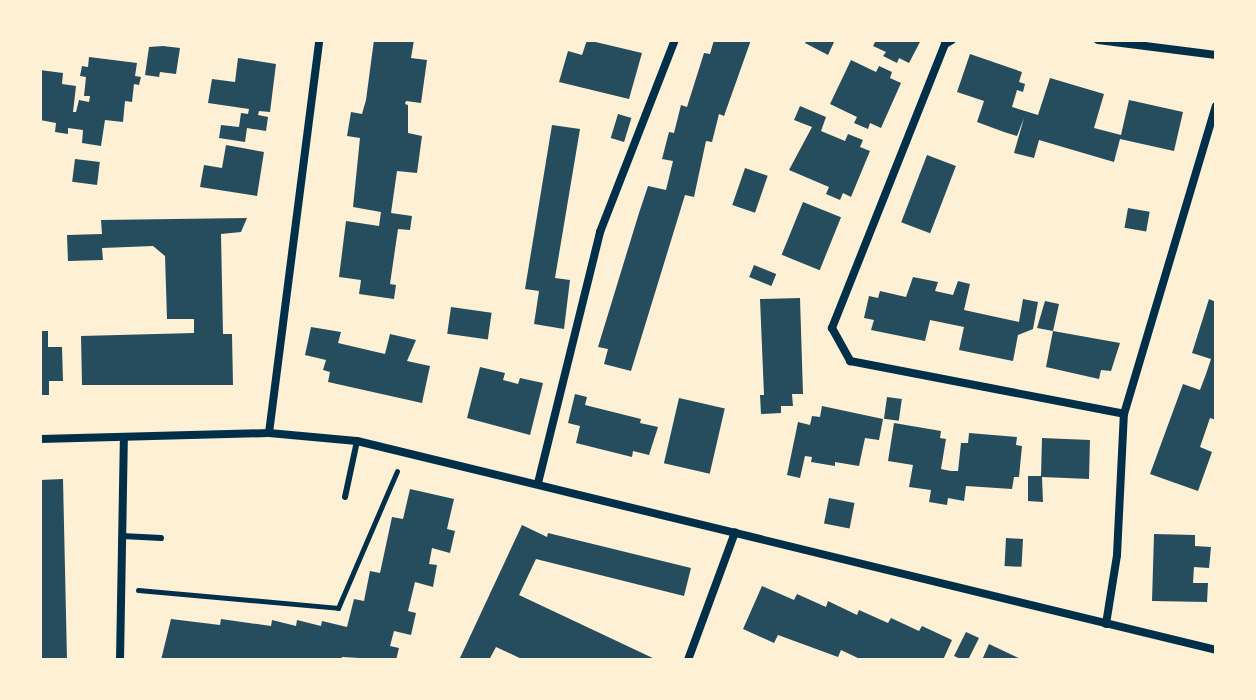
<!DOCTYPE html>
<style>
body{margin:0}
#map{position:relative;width:1256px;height:700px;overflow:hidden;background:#fdf0d5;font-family:Commissioner,sans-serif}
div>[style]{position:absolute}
.building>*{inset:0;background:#264d5e;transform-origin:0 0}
.path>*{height:5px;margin:-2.5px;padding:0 2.5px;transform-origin:2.5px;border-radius:2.5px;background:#003049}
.service>*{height:6px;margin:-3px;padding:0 3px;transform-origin:3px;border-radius:3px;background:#003049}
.minor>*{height:8px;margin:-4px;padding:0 4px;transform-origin:4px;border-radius:4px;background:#003049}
span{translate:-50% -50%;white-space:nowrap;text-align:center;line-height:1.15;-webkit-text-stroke:7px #fdf0d5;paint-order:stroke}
.frame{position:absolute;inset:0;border:42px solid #fdf0d5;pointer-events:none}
</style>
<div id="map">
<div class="building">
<div style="clip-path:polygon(374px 40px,414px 40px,411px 58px,427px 60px,421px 103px,406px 101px,405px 104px,408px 105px,408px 133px,422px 136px,417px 173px,397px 171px,391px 213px,412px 216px,410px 230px,398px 229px,390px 284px,396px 285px,394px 299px,359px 294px,361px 280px,339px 277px,346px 221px,379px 226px,381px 212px,353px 207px,360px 138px,347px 136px,351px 112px,362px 114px,366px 100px)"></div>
<div style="clip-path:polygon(587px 40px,642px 53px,629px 99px,559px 82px,568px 51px,582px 55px)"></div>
<div style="clip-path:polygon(714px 40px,751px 40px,724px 116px,719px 114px,712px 142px,706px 141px,694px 197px,685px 195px,631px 371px,604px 364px,608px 349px,598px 347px,639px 213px,648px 186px,666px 190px,673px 161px,662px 159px,669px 132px,674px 133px,681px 105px,687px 107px,704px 53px,710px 54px)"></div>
<div style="clip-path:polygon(807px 40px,835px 40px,828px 55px,805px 43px)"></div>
<div style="clip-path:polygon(876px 40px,921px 40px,909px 63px,899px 58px,897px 63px,883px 56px,886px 52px,873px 46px)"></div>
<div style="clip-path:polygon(163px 46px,180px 48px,176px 74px,160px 72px,159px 77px,145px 75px,149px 47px)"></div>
<div style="clip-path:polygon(970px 54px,1022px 72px,1019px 82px,1025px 84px,1023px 92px,1017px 90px,1012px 107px,1038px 115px,1050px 78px,1104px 94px,1094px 128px,1121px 135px,1129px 100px,1183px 112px,1174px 151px,1120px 139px,1114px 162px,1039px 140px,1034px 158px,1014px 153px,1024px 118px,1017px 136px,1004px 132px,977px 122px,984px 101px,957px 92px)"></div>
<div style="clip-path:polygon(89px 57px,137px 63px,135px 76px,141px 77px,139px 85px,134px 84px,132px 102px,125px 101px,123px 122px,105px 120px,101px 146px,82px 143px,83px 130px,68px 128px,68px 134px,55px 132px,56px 123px,40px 120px,40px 70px,63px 73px,62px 84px,76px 86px,73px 112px,76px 112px,79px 100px,89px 102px,90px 96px,84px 96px,86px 77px,80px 76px,82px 66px,88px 67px)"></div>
<div style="clip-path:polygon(238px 58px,276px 64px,270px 112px,259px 111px,258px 115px,268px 117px,266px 131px,247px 128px,245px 142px,219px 138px,221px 125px,239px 127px,241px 113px,248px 114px,249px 109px,208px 103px,212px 79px,235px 82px)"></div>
<div style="clip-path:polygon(851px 60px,876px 72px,879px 66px,892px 72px,890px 78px,901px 83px,881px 128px,870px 123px,868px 129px,854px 123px,857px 117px,830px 104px)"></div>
<div style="clip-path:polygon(800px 106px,826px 117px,821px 131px,845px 141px,848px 134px,863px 140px,860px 147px,870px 151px,851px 197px,843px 193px,840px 200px,826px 194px,829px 187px,789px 170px,812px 127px,794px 120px)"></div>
<div style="left:618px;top:114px;width:14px;height:25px;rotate:17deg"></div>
<div style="clip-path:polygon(552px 125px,580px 129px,555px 278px,570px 280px,564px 329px,534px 324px,539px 291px,525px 289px)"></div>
<div style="clip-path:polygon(226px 145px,264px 152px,257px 196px,200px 187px,204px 165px,222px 168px)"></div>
<div style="left:927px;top:155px;width:31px;height:72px;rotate:21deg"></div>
<div style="left:75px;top:159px;width:25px;height:23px;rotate:7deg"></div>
<div style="left:745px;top:168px;width:24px;height:39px;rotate:19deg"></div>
<div style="left:803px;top:202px;width:41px;height:57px;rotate:22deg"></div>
<div style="left:1128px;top:208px;width:22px;height:20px;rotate:10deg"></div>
<div style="clip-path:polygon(247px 218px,241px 232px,221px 234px,223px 334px,232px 334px,233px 385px,82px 385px,81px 336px,194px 333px,194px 319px,167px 319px,165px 256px,153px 246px,102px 248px,103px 260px,68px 261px,67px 235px,102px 234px,101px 220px)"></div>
<div style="left:754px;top:265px;width:24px;height:13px;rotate:22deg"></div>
<div style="clip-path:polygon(913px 277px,938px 282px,935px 291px,953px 295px,958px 281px,970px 284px,964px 310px,1019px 322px,1023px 299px,1038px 302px,1033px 329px,1018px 335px,1013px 361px,959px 350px,964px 327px,930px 320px,925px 341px,871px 330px,874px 320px,864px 318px,869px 296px,878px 298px,880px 291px,906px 297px)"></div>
<div style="clip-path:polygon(800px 298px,803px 394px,792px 394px,793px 406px,781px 406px,781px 413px,761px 414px,760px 395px,764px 395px,760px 299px)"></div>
<div style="clip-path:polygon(1209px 299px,1216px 302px,1216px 420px,1210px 418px,1200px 447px,1212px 452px,1198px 491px,1150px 474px,1183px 384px,1200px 390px,1206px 374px,1211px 359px,1192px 353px)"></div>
<div style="clip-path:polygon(1045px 301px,1059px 304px,1053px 331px,1120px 343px,1111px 371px,1101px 370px,1099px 379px,1046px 367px,1053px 331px,1037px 328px)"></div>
<div style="left:451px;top:307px;width:41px;height:27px;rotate:8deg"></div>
<div style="clip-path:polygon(311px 327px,341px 332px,338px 343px,385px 354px,390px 334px,416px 340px,407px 361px,430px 366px,422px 403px,328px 382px,330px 372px,323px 370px,326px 360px,305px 355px)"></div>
<div style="clip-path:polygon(40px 331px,48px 331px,48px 347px,62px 347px,63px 381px,49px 381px,49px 395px,40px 395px)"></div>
<div style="clip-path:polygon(480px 367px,505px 373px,503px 380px,518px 384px,520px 378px,543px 383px,530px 435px,467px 418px)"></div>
<div style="clip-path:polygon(575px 394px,587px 397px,585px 405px,641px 419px,640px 423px,658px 427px,649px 455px,633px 451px,632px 457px,576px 443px,580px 426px,568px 423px)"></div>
<div style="left:887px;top:397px;width:15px;height:22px;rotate:8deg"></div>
<div style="left:679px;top:398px;width:47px;height:67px;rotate:13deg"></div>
<div style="clip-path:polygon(822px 406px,883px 419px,879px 440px,865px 438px,859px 466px,835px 462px,835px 466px,811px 462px,812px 457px,805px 456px,800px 478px,787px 475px,798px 422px,810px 425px,812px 416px,820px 417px)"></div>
<div style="clip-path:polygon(894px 423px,941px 431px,940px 438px,946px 439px,941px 469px,951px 471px,958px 471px,961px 443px,968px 443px,969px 433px,1017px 437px,1016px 445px,1022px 446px,1019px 477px,1014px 477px,1012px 489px,966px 486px,964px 501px,948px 498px,947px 505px,929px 502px,931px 490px,909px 487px,913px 465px,888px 461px)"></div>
<div style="clip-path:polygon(1042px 438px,1090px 440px,1089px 479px,1042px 477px,1043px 502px,1028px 501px,1028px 476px,1041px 476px)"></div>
<div style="clip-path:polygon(63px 479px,67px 660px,40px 660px,40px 480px)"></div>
<div style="clip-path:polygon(410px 489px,454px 499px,447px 529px,455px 531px,450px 553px,432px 548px,429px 564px,437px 565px,433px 587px,415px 582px,408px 611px,416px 613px,411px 635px,394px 631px,390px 646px,399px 648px,396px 660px,342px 657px,341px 660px,161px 660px,171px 619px,220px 625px,221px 619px,271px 626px,272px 620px,296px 626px,297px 620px,321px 626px,322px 621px,347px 627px,354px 599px,364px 601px,370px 571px,380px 573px,392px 517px,403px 519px)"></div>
<div style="left:829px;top:498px;width:26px;height:26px;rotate:11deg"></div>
<div style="clip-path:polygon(522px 525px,547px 537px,548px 533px,691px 568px,684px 596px,536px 559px,519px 595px,657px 660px,524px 660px,496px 647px,489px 660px,459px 660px)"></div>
<div style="clip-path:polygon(1154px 534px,1195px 535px,1195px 546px,1211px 547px,1209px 568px,1194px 567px,1193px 583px,1208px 583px,1207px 602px,1152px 601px)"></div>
<div style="left:1006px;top:538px;width:17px;height:28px;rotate:3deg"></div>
<div style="clip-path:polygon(762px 586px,794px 600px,797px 594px,826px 607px,828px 601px,857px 615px,859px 610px,888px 623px,891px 618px,919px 631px,922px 626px,952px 640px,943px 660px,862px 660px,841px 650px,838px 657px,778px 635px,774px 643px,743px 629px)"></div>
<div style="clip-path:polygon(966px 632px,979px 638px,968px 660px,963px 660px,954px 656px)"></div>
<div style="clip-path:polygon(989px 644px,1023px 660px,982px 660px)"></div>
</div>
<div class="path">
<div style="left:138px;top:590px;width:201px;rotate:5.1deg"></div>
<div style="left:338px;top:608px;width:149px;rotate:-66.7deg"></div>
</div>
<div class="service">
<div style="left:345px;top:497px;width:57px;rotate:-77.9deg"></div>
<div style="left:122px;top:536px;width:39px;rotate:3deg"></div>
</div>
<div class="minor">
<div style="left:952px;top:40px;width:8px;rotate:150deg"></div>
<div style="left:945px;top:44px;width:306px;rotate:111.7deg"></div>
<div style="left:832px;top:328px;width:38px;rotate:61deg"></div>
<div style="left:850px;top:361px;width:279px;rotate:10.9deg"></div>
<div style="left:1098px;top:40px;width:119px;rotate:7.2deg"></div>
<div style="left:269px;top:433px;width:396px;rotate:-82.7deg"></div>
<div style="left:40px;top:439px;width:229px;rotate:-1.5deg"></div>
<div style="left:269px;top:433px;width:88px;rotate:5.2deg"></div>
<div style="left:357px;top:441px;width:884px;rotate:13.67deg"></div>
<div style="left:538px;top:483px;width:259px;rotate:-76.1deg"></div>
<div style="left:600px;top:232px;width:206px;rotate:-68.7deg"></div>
<div style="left:1106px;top:624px;width:70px;rotate:-80.9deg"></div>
<div style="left:1117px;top:555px;width:141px;rotate:-87.2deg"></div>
<div style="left:1124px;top:414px;width:321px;rotate:-73.4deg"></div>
<div style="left:120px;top:660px;width:222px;rotate:-89deg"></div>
<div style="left:688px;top:660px;width:136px;rotate:-69.8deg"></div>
</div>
<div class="frame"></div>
</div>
